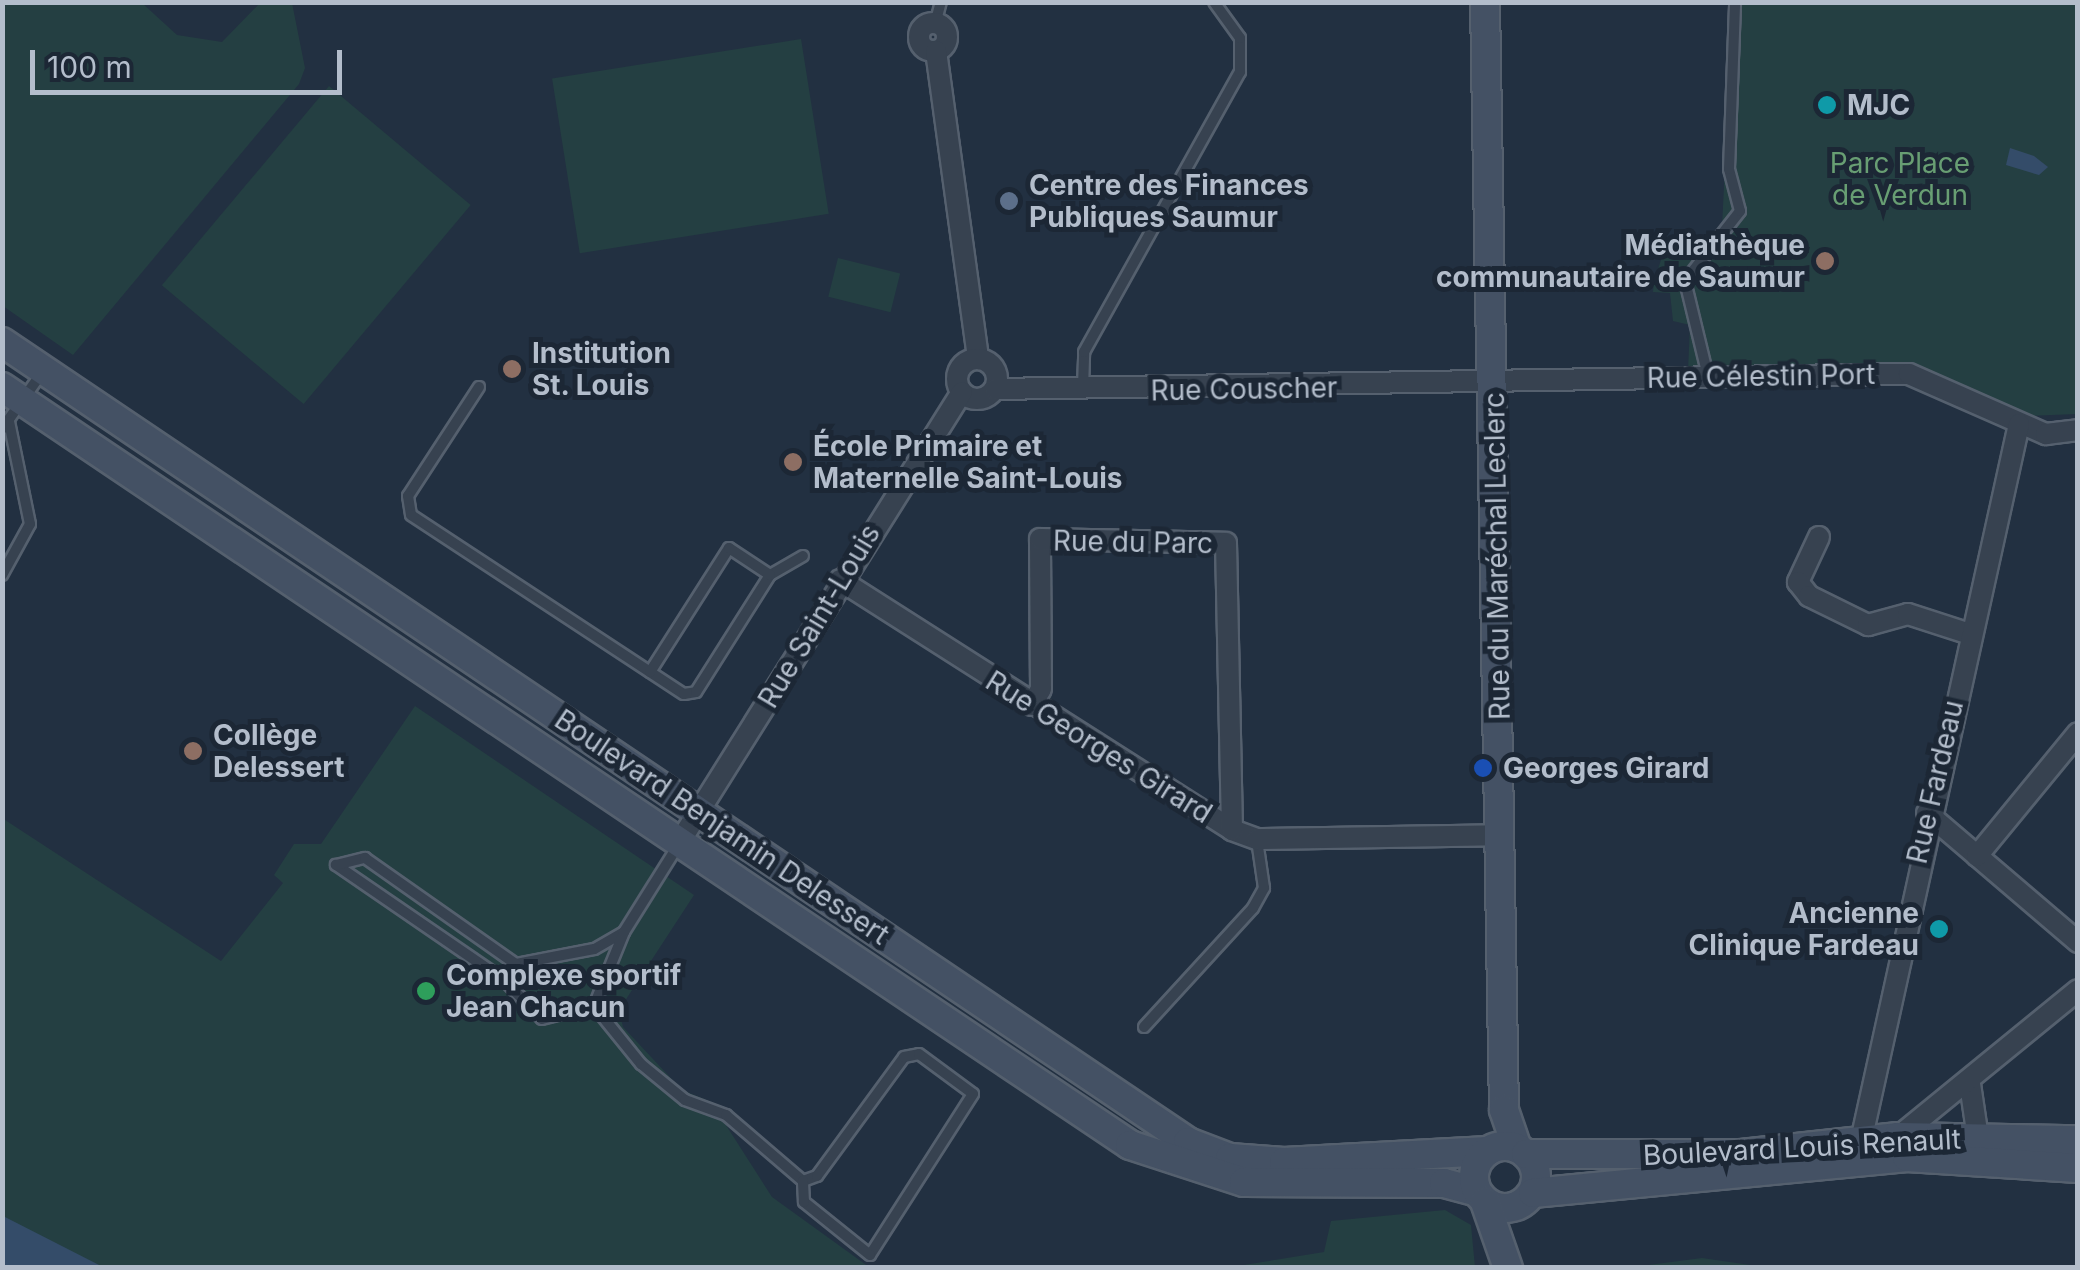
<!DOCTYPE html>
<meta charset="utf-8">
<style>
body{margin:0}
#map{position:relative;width:2080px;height:1270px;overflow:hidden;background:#223041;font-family:Inter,sans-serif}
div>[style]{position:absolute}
.green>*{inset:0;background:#243f42;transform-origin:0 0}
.water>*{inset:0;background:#344c69}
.roads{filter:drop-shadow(2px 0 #55606e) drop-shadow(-2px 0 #55606e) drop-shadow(0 2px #55606e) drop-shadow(0 -2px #55606e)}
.lane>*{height:10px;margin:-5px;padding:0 5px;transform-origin:5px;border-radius:5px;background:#374250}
.street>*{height:20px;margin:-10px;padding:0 10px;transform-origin:10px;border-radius:10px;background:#374250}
.street>.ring{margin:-10px;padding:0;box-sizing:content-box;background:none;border:20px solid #374250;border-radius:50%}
.secondary>*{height:28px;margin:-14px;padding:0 14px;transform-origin:14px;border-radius:14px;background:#445164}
.secondary>.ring{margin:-14px;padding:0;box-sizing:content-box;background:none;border:28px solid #445164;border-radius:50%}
.dots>*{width:28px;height:28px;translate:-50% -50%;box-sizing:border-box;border:5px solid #1c2735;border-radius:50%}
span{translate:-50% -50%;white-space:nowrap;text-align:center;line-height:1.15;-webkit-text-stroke:10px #1c2735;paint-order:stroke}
.poi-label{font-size:28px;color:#b3bdcb;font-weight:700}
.left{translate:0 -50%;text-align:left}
.right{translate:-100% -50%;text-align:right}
.park-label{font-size:28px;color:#689e73}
.street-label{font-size:28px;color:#b3bdcb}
.frame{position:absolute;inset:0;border:5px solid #b3bdcb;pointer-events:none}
.scale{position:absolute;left:30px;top:50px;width:312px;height:45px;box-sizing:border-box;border:5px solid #b3bdcb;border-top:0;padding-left:12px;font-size:30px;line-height:35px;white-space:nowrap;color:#b3bdcb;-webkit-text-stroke:8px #1c2735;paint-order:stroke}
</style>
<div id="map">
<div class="green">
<div style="clip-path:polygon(3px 2px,142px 3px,177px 35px,222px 42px,260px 3px,292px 3px,305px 68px,299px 84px,73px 355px,3px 306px)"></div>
<div style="clip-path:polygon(1733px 3px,2077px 3px,2077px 414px,2023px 416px,1935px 375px,1688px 371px,1690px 325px,1673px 321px,1670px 293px,1653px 292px,1654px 281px,1668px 239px,1704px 242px,1722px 227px)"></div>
<div style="left:801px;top:39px;width:177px;height:252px;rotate:81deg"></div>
<div style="left:329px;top:86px;width:185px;height:260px;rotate:40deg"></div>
<div style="left:838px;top:258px;width:64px;height:40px;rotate:14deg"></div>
<div style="clip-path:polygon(415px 706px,694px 895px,619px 1010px,623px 1027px,682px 1090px,731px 1110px,724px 1122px,772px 1197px,869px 1267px,3px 1267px,2px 818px,221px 961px,283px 883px,274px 875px,294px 844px,321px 844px)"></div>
<div style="clip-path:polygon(1445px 1210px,1471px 1225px,1475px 1267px,1231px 1267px,1324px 1252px,1331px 1221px)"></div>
<div style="clip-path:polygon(1702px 1258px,1764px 1267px,1633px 1267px)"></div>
</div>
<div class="water">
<div style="clip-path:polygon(2010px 148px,2034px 156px,2048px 167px,2039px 175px,2006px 165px)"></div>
<div style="clip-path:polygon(2px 1216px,3px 1216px,103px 1267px,3px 1267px)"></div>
</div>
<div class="roads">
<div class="lane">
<div style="left:935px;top:24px;width:23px;rotate:-75deg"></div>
<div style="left:1708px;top:376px;width:98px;rotate:-103.6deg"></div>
<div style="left:1685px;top:281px;width:89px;rotate:-51.8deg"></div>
<div style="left:1740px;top:211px;width:43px;rotate:-104.7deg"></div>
<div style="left:1729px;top:169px;width:167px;rotate:-87.9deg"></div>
<div style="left:479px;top:387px;width:130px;rotate:123.1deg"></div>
<div style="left:408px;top:496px;width:19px;rotate:81deg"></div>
<div style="left:411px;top:515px;width:326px;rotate:33.3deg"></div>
<div style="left:684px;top:694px;width:12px;rotate:-9deg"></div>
<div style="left:696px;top:692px;width:138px;rotate:-57.7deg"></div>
<div style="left:770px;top:575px;width:38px;rotate:-30deg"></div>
<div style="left:1083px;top:387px;width:35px;rotate:-88deg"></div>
<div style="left:1084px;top:352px;width:321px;rotate:-60.9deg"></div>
<div style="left:1240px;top:72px;width:34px;rotate:-90deg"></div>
<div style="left:1240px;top:38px;width:44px;rotate:-125.8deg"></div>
<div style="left:2px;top:429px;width:71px;rotate:-54.7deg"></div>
<div style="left:2px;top:575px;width:58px;rotate:-61.2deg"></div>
<div style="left:30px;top:524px;width:104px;rotate:-101.6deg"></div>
<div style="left:650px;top:672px;width:147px;rotate:-57.5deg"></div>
<div style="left:729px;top:548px;width:49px;rotate:33.4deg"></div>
<div style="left:624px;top:932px;width:34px;rotate:150deg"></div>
<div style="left:594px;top:949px;width:79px;rotate:169.1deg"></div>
<div style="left:516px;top:964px;width:20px;rotate:127deg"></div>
<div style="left:504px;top:980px;width:54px;rotate:45.7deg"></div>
<div style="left:542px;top:1019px;width:54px;rotate:-14deg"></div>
<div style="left:594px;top:1006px;width:80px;rotate:-67.9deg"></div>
<div style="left:624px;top:932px;width:104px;rotate:-58deg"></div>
<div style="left:504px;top:980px;width:204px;rotate:-145.6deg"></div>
<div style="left:336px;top:865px;width:30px;rotate:-14deg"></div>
<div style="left:365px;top:858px;width:184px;rotate:35.1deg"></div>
<div style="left:594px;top:1006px;width:75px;rotate:51deg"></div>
<div style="left:641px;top:1064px;width:57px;rotate:39.3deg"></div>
<div style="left:685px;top:1100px;width:44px;rotate:20.1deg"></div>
<div style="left:726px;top:1115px;width:101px;rotate:40.6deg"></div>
<div style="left:803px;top:1181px;width:15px;rotate:-20deg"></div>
<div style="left:817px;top:1176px;width:147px;rotate:-53.8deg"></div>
<div style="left:904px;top:1057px;width:15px;rotate:-11deg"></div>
<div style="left:919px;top:1054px;width:67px;rotate:36.5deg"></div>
<div style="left:973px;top:1094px;width:191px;rotate:122.6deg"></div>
<div style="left:870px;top:1255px;width:85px;rotate:-141.2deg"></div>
<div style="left:804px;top:1202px;width:21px;rotate:-93deg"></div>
<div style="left:1144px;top:1027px;width:161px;rotate:-47.5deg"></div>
<div style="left:1253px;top:908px;width:23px;rotate:-61deg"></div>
<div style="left:1264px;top:888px;width:49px;rotate:-98.3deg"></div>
</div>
<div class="street">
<div class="ring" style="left:919px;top:23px;width:8px;height:8px"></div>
<div style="left:936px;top:51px;width:311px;rotate:82.2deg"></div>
<div class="ring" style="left:957px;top:359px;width:20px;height:20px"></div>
<div style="left:995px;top:389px;width:914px;rotate:-0.94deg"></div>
<div style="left:1909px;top:374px;width:150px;rotate:23.7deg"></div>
<div style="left:2046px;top:434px;width:32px;rotate:-7deg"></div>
<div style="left:1819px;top:537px;width:50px;rotate:115deg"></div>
<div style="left:1798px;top:582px;width:18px;rotate:52deg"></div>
<div style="left:1809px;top:596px;width:66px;rotate:26.2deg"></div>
<div style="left:1868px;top:625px;width:41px;rotate:-15.4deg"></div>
<div style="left:1908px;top:614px;width:65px;rotate:17.9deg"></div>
<div style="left:840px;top:580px;width:465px;rotate:32.5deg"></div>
<div style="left:1232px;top:830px;width:27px;rotate:20deg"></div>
<div style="left:1257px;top:839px;width:246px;rotate:-0.9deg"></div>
<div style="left:1032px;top:705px;width:18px;rotate:-61deg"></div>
<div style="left:1041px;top:689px;width:150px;rotate:-90.4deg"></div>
<div style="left:1040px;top:539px;width:186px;rotate:1.2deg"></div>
<div style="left:1226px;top:543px;width:287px;rotate:88.8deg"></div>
<div style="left:1927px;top:813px;width:199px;rotate:40.5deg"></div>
<div style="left:679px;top:843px;width:532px;rotate:-57.89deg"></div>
<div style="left:1977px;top:856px;width:159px;rotate:-50.6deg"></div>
<div style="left:1970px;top:1084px;width:55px;rotate:81.6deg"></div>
<div style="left:1898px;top:1137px;width:232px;rotate:-39.2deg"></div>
<div style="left:1861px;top:1141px;width:734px;rotate:-77.57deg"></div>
</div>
<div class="secondary">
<div style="left:1485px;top:2px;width:1108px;rotate:89.02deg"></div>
<div style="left:1504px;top:1110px;width:40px;rotate:71.1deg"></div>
<div style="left:2px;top:342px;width:1431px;rotate:34deg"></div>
<div style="left:1188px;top:1142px;width:45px;rotate:20.9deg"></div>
<div style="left:1230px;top:1158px;width:54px;rotate:4.2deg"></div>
<div style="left:1284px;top:1162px;width:204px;rotate:-3.1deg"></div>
<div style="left:2px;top:387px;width:1359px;rotate:33.9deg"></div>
<div style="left:1130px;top:1145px;width:120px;rotate:18deg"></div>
<div style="left:1244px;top:1182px;width:200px;rotate:0.3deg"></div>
<div style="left:1444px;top:1183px;width:34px;rotate:15deg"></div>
<div class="ring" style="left:1474px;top:1146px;width:34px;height:34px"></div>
<div style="left:1526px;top:1154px;width:215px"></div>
<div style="left:1741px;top:1154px;width:158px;rotate:-6.2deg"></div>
<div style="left:1898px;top:1137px;width:180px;rotate:1deg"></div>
<div style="left:1533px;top:1193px;width:376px;rotate:-5.5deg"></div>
<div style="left:1907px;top:1157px;width:171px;rotate:3.7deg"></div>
<div style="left:1485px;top:1202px;width:70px;rotate:70.8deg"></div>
</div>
</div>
<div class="dots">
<div style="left:1827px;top:105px;background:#0f9aa8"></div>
<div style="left:1009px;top:201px;background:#5c6f8a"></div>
<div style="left:1825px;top:261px;background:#8d6e63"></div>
<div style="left:512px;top:369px;background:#8d6e63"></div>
<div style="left:793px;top:462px;background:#8d6e63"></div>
<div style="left:193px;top:751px;background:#8d6e63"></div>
<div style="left:1483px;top:768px;background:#1a4fb4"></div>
<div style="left:1939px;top:929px;background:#0f9aa8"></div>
<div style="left:426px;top:991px;background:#2e9e5b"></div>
</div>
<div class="poi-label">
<span class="left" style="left:1847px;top:105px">MJC</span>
<span class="left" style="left:1029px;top:201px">Centre des Finances<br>Publiques Saumur</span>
<span class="right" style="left:1805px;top:261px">Médiathèque<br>communautaire de Saumur</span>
<span class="left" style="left:532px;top:369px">Institution<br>St. Louis</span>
<span class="left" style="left:813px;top:462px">École Primaire et<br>Maternelle Saint-Louis</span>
<span class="left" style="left:213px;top:751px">Collège<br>Delessert</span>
<span class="left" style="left:1503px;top:768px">Georges Girard</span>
<span class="right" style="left:1919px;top:929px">Ancienne<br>Clinique Fardeau</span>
<span class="left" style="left:446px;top:991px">Complexe sportif<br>Jean Chacun</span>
</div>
<div class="park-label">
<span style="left:1900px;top:179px">Parc Place<br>de Verdun</span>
</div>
<div class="street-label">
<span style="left:1761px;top:376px;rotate:-1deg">Rue Célestin Port</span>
<span style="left:1244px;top:389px;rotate:-1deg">Rue Couscher</span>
<span style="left:1133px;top:542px;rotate:1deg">Rue du Parc</span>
<span style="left:1497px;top:556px;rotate:-91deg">Rue du Maréchal Leclerc</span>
<span style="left:819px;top:616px;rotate:-59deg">Rue Saint-Louis</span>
<span style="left:1099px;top:747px;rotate:32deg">Rue Georges Girard</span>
<span style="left:1935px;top:782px;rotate:-77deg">Rue Fardeau</span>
<span style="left:722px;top:827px;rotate:34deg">Boulevard Benjamin Delessert</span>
<span style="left:1802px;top:1147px;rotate:-3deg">Boulevard Louis Renault</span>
</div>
<div class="frame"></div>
<div class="scale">100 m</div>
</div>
